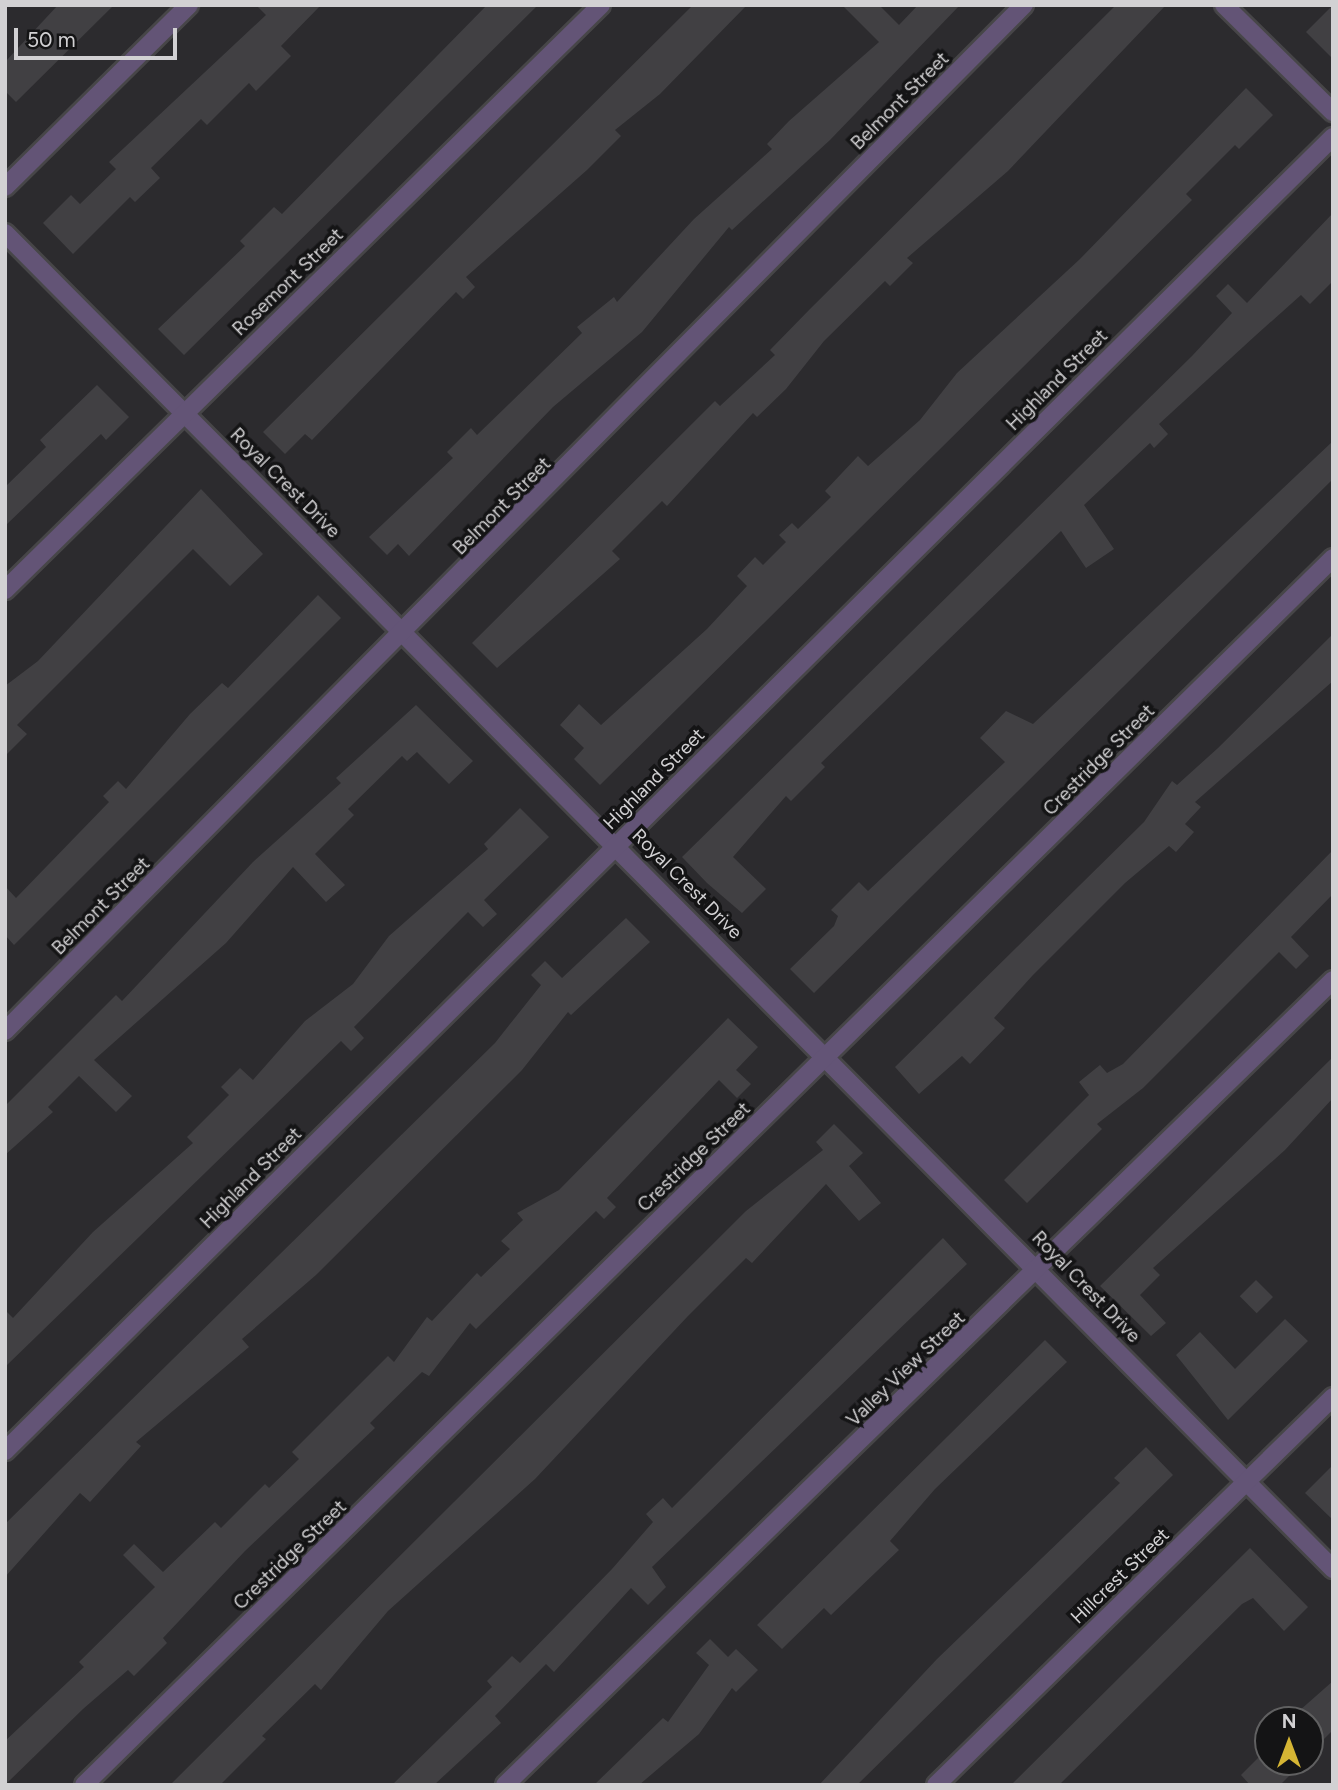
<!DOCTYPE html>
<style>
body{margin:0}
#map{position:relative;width:1338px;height:1790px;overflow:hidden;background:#2c2b2e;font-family:Figtree,sans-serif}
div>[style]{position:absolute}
.building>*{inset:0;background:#414043;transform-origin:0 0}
.roads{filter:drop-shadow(2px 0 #474648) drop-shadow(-2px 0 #474648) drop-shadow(0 2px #474648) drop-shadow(0 -2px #474648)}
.minor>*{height:18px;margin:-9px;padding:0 9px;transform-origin:9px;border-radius:9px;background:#635476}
.tertiary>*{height:18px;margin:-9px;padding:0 9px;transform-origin:9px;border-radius:9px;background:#635476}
span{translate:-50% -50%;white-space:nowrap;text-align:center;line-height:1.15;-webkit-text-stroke:7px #141415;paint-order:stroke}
.street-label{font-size:19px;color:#d2d1d3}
.frame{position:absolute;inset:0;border:7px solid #d2d1d3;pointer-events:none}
.north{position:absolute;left:1254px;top:1706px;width:70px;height:70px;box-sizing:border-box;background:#141415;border:2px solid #606061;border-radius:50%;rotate:0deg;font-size:19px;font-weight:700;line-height:28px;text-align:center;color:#d2d1d3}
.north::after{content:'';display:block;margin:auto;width:24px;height:32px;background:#d5b534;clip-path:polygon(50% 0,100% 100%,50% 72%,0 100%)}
.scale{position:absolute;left:14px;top:28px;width:163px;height:32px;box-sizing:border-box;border:4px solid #d2d1d3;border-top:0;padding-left:9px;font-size:21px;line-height:24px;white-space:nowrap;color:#d2d1d3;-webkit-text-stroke:5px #141415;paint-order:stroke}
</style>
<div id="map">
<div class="building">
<div style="clip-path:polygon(58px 5px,114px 5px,16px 102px,5px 91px,5px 62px)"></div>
<div style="clip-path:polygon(256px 5px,321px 5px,281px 46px,291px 56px,256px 91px,249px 83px,207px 125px,201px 119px,151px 168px,160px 178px,135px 202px,130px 197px,73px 254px,43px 223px,71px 195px,80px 204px,116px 169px,109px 162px,266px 15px)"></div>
<div style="clip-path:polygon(487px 5px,538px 5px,184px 355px,158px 329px,245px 246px,240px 241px,274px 207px,282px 214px)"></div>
<div style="clip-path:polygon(693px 5px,747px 5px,660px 94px,615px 130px,621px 136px,587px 170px,466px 277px,475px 287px,463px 299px,456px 292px,312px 440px,305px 434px,285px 454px,263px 432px)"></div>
<div style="clip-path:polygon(842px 5px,879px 5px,899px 25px,918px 5px,960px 5px,830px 140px,732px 230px,729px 227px,642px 332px,553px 407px,409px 556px,398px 544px,387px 555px,369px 537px,453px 458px,447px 452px,471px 428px,477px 435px,582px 333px,577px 327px,614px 297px,617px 302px,694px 219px,772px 149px,767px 144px,789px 121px,879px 42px)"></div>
<div style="clip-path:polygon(1116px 5px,1166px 5px,1008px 171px,907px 258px,913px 263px,890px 286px,885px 281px,824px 341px,786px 389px,757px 417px,753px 413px,667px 506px,662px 501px,612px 551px,620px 559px,497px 668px,472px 643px,715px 401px,720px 406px,775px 355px,770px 350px,810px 309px)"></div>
<div style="clip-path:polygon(1333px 5px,1333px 59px,1306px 32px)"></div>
<div style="clip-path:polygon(1246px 88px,1273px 115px,1239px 149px,1235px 145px,1186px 194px,1192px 200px,600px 785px,574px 759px,584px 748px,560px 725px,579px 704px,601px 725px,707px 629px,747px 586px,737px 576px,755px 557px,763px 565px,786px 542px,779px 535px,792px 523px,798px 529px,831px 497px,825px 491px,858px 456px,868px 466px,920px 420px,957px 373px,1080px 259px)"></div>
<div style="clip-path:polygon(1333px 213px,1333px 281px,1310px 304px,1301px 295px,1255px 336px,1159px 424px,1168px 434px,1154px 448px,1150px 443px,1084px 505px,1114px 549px,1086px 568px,1061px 531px,821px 763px,825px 767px,791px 801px,786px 796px,733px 857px,766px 889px,742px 913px,707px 883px,682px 857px,1192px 356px,1232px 313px,1216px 296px,1228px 284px,1247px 303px)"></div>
<div style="clip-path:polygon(97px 385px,129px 417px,106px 440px,101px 434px,5px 526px,5px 487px,46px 447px,40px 440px)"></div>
<div style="clip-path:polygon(1333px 441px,1333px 479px,814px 993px,790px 969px,834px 926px,838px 916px,831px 910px,859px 882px,868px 891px,1005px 762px,980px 738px,1006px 711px,1033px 724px)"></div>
<div style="clip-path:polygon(201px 489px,263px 554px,230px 586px,193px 549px,17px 725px,27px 734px,5px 756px,5px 686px,38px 661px)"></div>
<div style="clip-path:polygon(318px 595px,341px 618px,14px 945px,5px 935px,5px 886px,16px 898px,109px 802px,103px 796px,118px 781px,126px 789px,190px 714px,222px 683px,228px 688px)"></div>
<div style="clip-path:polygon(1333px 634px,1333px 681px,1195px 802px,1201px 807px,1185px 824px,1194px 832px,1176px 852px,1169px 846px,1125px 883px,1033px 975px,994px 1018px,1005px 1028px,970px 1064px,962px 1056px,919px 1094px,895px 1067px,1144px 822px,1172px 781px,1177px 785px,1218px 748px)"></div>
<div style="clip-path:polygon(416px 705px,473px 761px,449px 784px,417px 752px,407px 761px,402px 756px,348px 809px,354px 815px,315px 854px,345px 885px,326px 902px,293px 867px,226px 943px,94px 1060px,132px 1096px,116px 1112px,79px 1076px,48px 1107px,53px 1112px,5px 1155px,5px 1106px,116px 995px,122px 1001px,253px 862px,341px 783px,336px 778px)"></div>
<div style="clip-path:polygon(520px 808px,549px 837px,484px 900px,497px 914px,483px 927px,468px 912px,354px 1027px,364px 1038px,351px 1051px,341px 1041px,5px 1367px,5px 1310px,13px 1318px,93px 1232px,193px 1143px,187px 1137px,229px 1095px,221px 1087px,240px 1068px,253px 1080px,305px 1021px,353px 984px,389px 936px,488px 849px,484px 844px)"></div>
<div style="clip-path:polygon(1333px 850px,1333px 894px,1291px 937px,1309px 956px,1296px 969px,1279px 952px,1143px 1088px,1097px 1124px,1102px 1129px,1027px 1203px,1004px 1180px,1089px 1095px,1079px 1082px,1100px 1065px,1107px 1073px,1123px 1064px)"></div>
<div style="clip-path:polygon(626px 918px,650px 942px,571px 1015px,568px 1012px,522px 1070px,316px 1275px,242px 1339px,249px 1347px,136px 1442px,141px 1446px,90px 1502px,80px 1493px,5px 1577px,5px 1524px,495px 1043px,541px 985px,531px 975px,545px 961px,562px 978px)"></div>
<div style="clip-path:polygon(728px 1018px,758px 1047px,736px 1070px,751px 1084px,737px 1098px,719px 1080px,607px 1198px,616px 1207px,604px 1219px,596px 1211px,476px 1329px,470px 1323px,429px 1376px,422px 1372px,370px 1423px,375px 1428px,245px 1551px,163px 1638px,167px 1643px,134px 1676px,128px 1670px,83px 1709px,5px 1785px,5px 1741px,84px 1667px,79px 1662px,155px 1587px,123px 1555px,134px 1544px,163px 1572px,215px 1522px,221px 1528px,265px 1484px,269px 1488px,299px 1459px,292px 1452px,388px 1356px,394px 1362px,427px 1317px,432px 1321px,477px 1273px,481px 1277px,510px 1249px,501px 1241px,523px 1220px,517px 1213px,559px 1190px)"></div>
<div style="clip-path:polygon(1333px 1057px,1333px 1098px,1285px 1150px,1153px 1268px,1160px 1275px,1140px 1295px,1166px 1323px,1151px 1336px,1100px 1286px)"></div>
<div style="clip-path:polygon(834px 1124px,863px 1153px,849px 1166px,881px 1203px,859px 1221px,826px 1184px,752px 1263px,746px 1258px,688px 1316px,535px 1479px,388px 1611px,321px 1690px,315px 1684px,262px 1736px,266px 1739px,220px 1785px,170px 1785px,746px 1211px,823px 1150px,816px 1142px)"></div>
<div style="clip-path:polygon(943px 1238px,967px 1264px,652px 1567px,666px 1587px,648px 1605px,631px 1588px,554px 1672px,546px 1664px,495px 1716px,501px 1723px,434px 1785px,392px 1785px,492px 1687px,487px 1681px,512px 1656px,520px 1663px,612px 1569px,653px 1522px,646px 1514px,663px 1498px,672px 1508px)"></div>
<div style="left:1256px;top:1280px;width:24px;height:23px;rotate:45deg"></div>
<div style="clip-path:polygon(1285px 1319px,1308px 1341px,1228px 1420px,1176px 1355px,1200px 1332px,1235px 1369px)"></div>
<div style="clip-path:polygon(1045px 1340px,1067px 1362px,935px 1489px,890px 1541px,899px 1550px,831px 1615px,824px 1608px,782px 1649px,757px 1625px)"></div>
<div style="clip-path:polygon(1146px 1447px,1173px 1475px,857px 1785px,819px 1785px,937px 1659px,1120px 1483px,1114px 1478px)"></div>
<div style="clip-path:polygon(1333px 1465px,1333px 1520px,1305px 1493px)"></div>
<div style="clip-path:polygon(1250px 1548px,1308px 1607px,1284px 1631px,1253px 1598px,1242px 1604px,1059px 1785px,1011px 1785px)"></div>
<div style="clip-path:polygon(710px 1639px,728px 1657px,736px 1649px,758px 1670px,736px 1692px,732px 1688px,699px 1734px,639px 1785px,594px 1785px,663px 1718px,668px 1722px,709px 1665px,696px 1653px)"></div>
<div style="clip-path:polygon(1333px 1681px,1333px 1730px,1310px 1753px,1310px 1720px,1299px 1711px)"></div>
<div style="clip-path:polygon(1268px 1748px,1268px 1762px,1303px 1762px,1280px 1785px,1250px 1785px,1241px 1775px)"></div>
</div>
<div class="roads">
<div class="minor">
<div style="left:1224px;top:5px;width:153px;rotate:44.5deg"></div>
<div style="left:5px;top:187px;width:259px;rotate:-44.7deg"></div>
<div style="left:5px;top:233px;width:1884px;rotate:45.17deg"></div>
<div style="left:5px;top:590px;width:835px;rotate:-44.47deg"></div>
<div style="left:5px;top:1031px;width:1446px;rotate:-45.2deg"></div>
<div style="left:5px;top:1451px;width:1868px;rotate:-44.7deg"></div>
<div style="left:84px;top:1785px;width:1751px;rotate:-44.49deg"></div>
<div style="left:505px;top:1785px;width:1155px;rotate:-44.19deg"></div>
</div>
<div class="tertiary">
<div style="left:936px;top:1785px;width:555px;rotate:-44.34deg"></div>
</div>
</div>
<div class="street-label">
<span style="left:900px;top:101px;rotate:-45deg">Belmont Street</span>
<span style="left:288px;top:282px;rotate:-44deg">Rosemont Street</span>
<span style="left:1057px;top:380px;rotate:-45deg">Highland Street</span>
<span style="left:285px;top:483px;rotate:45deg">Royal Crest Drive</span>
<span style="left:502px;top:506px;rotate:-45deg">Belmont Street</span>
<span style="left:1099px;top:760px;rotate:-45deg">Crestridge Street</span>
<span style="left:654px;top:779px;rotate:-45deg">Highland Street</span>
<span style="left:687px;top:884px;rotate:45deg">Royal Crest Drive</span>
<span style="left:101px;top:906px;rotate:-45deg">Belmont Street</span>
<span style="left:694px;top:1157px;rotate:-44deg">Crestridge Street</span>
<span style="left:251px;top:1178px;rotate:-45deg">Highland Street</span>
<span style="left:1086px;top:1287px;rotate:46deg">Royal Crest Drive</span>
<span style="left:906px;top:1369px;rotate:-44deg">Valley View Street</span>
<span style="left:290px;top:1555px;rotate:-44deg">Crestridge Street</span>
<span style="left:1120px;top:1576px;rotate:-44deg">Hillcrest Street</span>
</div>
<div class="frame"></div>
<div class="north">N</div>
<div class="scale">50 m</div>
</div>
